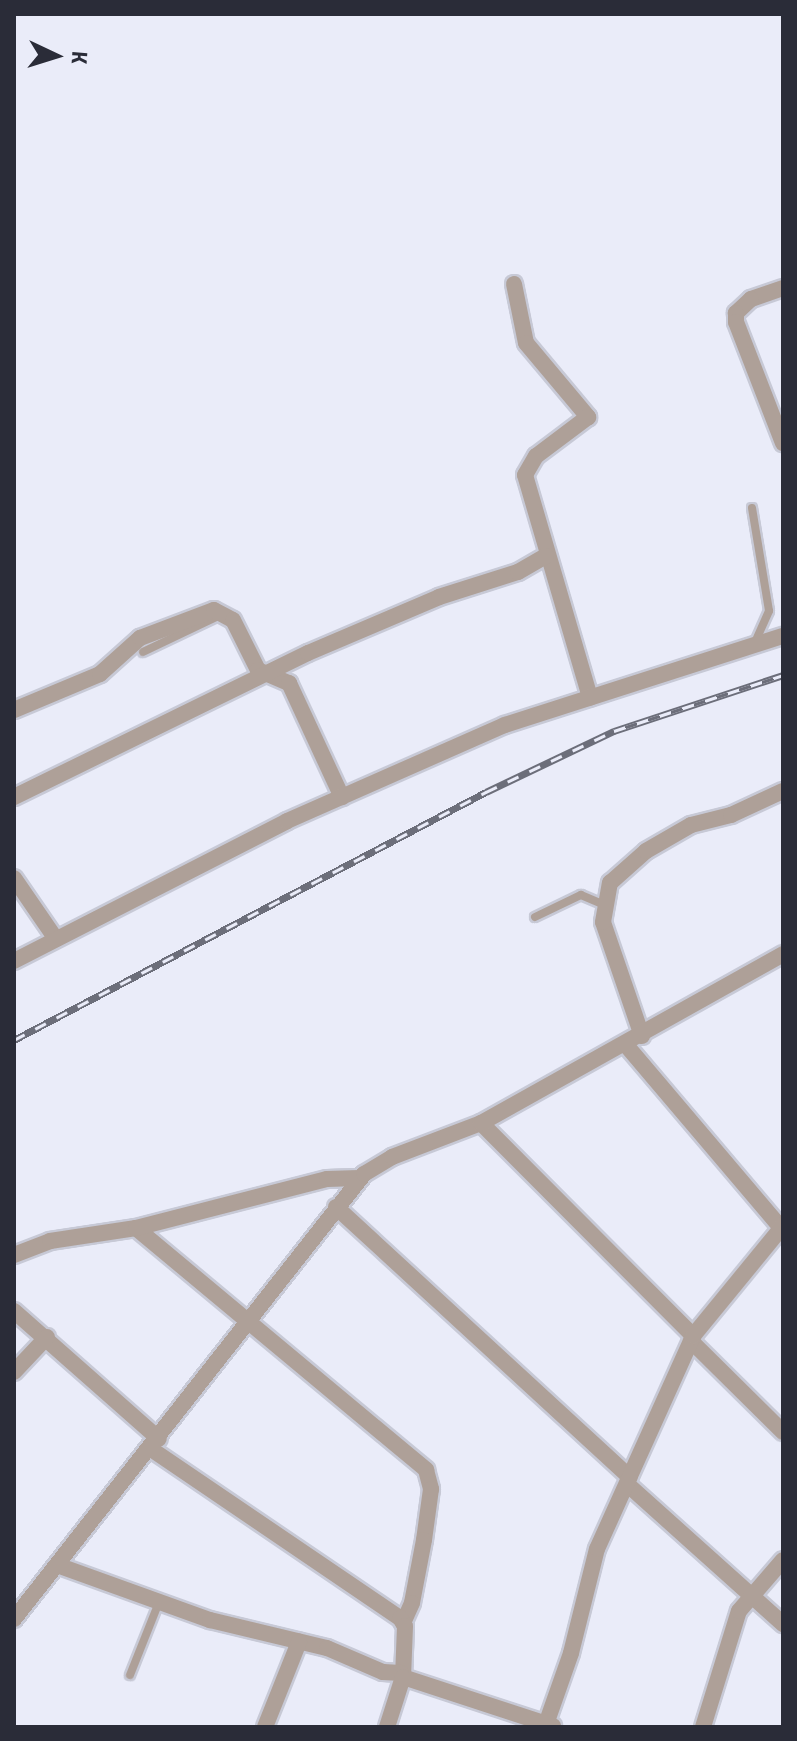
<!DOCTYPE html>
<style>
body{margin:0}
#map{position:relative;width:797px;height:1741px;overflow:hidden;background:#eaecf9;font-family:"Titillium Web",sans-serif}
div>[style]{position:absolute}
.roads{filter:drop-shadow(2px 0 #c7c9d6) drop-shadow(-2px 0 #c7c9d6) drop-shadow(0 2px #c7c9d6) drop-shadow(0 -2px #c7c9d6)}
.service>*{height:8px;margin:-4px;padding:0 4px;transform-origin:4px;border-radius:4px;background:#aea098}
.minor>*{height:16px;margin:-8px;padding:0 8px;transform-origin:8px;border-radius:8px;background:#aea098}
.rail>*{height:7px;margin-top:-3.5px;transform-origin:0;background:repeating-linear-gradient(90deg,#eaecf9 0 12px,#6c6e7a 0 24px);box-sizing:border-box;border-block:2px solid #6c6e7a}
span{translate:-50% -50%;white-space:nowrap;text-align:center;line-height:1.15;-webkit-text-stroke:7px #eaecf9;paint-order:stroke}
.frame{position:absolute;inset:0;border:16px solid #2a2c38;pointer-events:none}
.north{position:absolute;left:16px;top:16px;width:80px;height:80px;-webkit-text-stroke:6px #eaecf9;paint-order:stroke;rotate:94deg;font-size:22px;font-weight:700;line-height:32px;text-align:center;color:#2a2c38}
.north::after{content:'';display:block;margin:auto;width:28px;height:36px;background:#2a2c38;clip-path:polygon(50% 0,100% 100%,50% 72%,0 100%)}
</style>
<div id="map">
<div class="roads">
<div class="service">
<div style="left:752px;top:508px;width:104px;rotate:80.6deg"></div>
<div style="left:769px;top:611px;width:32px;rotate:114deg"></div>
<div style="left:143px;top:652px;width:81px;rotate:-25.6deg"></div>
<div style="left:535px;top:917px;width:51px;rotate:-25.6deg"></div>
<div style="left:581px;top:895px;width:25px;rotate:23deg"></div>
<div style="left:130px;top:1675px;width:79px;rotate:-68.3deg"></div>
</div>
<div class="minor">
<div style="left:514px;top:284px;width:60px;rotate:78.5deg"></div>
<div style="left:526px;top:343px;width:97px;rotate:50deg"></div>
<div style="left:588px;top:417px;width:65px;rotate:143.1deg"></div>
<div style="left:536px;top:456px;width:22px;rotate:120deg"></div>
<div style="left:525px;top:475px;width:232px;rotate:73.7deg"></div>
<div style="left:783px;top:288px;width:34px;rotate:161deg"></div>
<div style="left:751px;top:299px;width:21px;rotate:137deg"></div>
<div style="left:736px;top:313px;width:9px;rotate:90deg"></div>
<div style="left:736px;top:322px;width:130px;rotate:68.8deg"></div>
<div style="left:14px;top:710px;width:93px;rotate:-22.7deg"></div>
<div style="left:100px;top:674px;width:54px;rotate:-42deg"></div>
<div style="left:140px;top:638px;width:79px;rotate:-20.7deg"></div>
<div style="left:214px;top:610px;width:21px;rotate:28deg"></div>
<div style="left:233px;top:620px;width:56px;rotate:63.4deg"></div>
<div style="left:258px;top:670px;width:34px;rotate:23deg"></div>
<div style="left:289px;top:683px;width:126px;rotate:65.1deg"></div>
<div style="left:14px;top:797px;width:327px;rotate:-26.1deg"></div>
<div style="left:308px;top:653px;width:142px;rotate:-23.1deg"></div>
<div style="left:439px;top:597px;width:83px;rotate:-17.6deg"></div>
<div style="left:518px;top:572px;width:32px;rotate:-30deg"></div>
<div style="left:14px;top:878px;width:74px;rotate:55.5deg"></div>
<div style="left:14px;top:961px;width:307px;rotate:-27.1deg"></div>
<div style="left:287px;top:821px;width:238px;rotate:-23.8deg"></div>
<div style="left:505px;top:725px;width:292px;rotate:-17.8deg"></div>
<div style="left:642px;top:1036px;width:120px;rotate:-108.9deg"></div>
<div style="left:603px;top:922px;width:40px;rotate:-80deg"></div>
<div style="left:610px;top:883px;width:48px;rotate:-41.6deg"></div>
<div style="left:646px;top:851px;width:52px;rotate:-30deg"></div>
<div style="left:691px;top:825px;width:41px;rotate:-14deg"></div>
<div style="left:731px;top:815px;width:57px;rotate:-24.8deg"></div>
<div style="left:626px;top:1045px;width:243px;rotate:49.7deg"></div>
<div style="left:481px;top:1123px;width:301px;rotate:45.1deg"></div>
<div style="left:336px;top:1207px;width:399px;rotate:42.6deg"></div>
<div style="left:136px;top:1228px;width:378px;rotate:39.8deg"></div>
<div style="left:426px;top:1470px;width:20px;rotate:75deg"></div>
<div style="left:431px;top:1489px;width:51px;rotate:97.8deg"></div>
<div style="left:424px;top:1540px;width:64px;rotate:100.8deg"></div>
<div style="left:412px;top:1603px;width:22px;rotate:114deg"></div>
<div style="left:14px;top:1255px;width:39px;rotate:-21deg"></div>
<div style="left:50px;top:1241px;width:87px;rotate:-8.6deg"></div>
<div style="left:136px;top:1228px;width:197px;rotate:-14.4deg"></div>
<div style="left:327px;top:1179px;width:32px;rotate:-2deg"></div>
<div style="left:14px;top:1311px;width:193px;rotate:41.4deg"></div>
<div style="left:691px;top:1341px;width:129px;rotate:44.7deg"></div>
<div style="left:14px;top:1372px;width:48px;rotate:-46.7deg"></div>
<div style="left:151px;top:1449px;width:301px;rotate:34.2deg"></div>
<div style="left:400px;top:1618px;width:9px;rotate:58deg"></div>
<div style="left:405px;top:1626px;width:51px;rotate:92.2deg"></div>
<div style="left:403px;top:1677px;width:158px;rotate:18.1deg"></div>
<div style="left:627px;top:1484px;width:210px;rotate:41.9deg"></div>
<div style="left:57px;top:1565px;width:163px;rotate:19.8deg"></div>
<div style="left:210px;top:1620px;width:120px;rotate:13.5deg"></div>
<div style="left:327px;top:1648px;width:61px;rotate:23.2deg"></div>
<div style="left:383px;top:1672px;width:18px;rotate:3deg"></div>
<div style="left:14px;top:1619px;width:566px;rotate:-51.81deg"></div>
<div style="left:364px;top:1174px;width:33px;rotate:-31deg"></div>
<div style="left:392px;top:1157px;width:95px;rotate:-20.9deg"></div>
<div style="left:481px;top:1123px;width:346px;rotate:-29.2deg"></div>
<div style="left:265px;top:1727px;width:92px;rotate:-68.2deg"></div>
<div style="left:387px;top:1727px;width:52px;rotate:-72.3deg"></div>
<div style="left:545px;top:1727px;width:78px;rotate:-70.6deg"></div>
<div style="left:571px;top:1653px;width:107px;rotate:-76deg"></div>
<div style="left:597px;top:1549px;width:234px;rotate:-65.7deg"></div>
<div style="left:693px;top:1336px;width:142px;rotate:-50.7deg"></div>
<div style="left:703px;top:1727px;width:121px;rotate:-72.8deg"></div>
<div style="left:739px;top:1611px;width:67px;rotate:-49.2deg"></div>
</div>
</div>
<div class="rail">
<div style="left:14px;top:1040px;width:533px;rotate:-27.72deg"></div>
<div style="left:486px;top:792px;width:142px;rotate:-25.5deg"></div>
<div style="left:614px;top:731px;width:178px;rotate:-18.3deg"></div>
</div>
<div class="frame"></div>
<div class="north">K</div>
</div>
